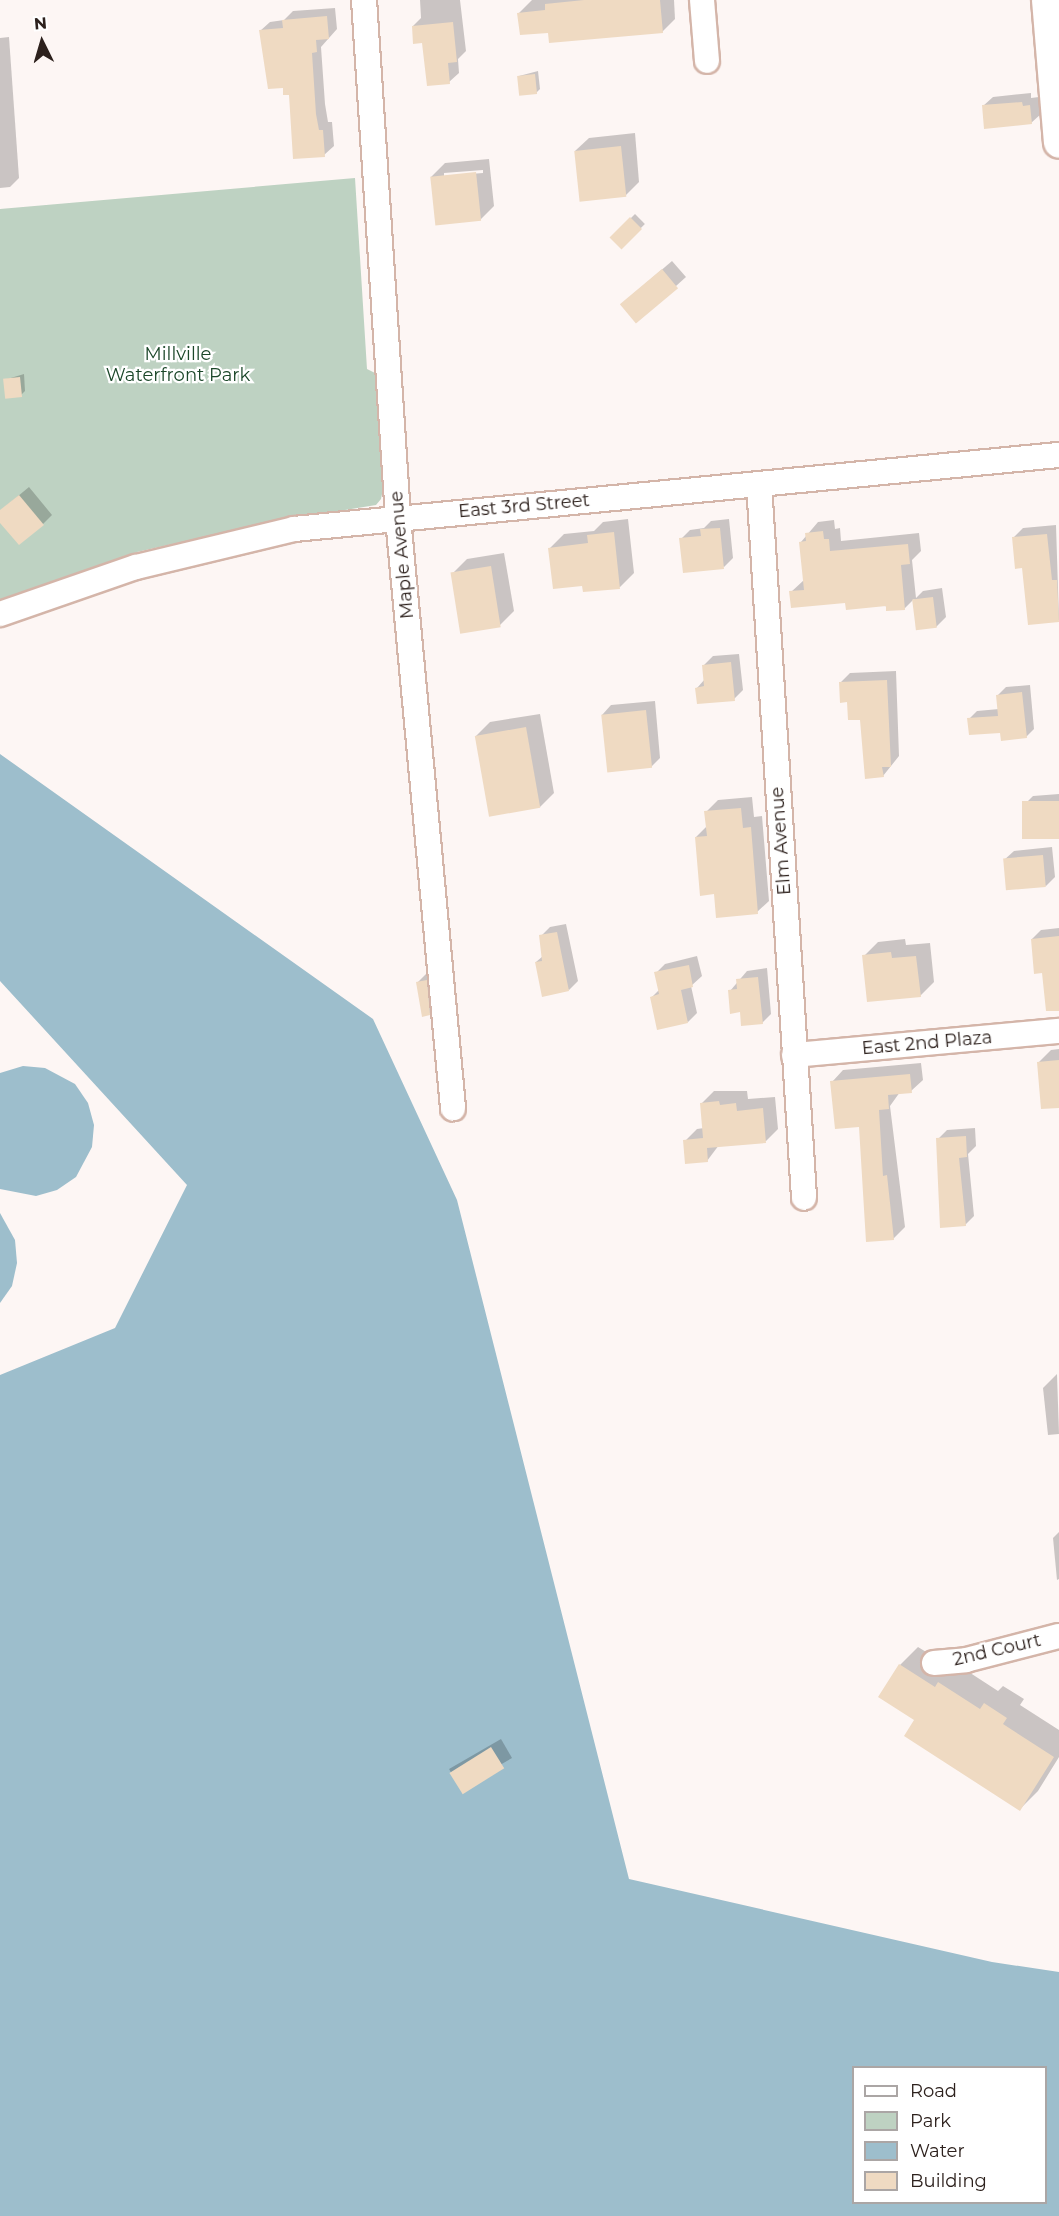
<!DOCTYPE html>
<style>
body{margin:0}
#map{position:relative;width:1059px;height:2216px;overflow:hidden;background:#fdf6f4;font-family:Montserrat,sans-serif}
div>[style]{position:absolute}
.green>*{inset:0;background:#bed2c2}
.water>*{inset:0;background:#9dbecc}
.shadow>*{inset:0;background:#0003;transform-origin:0 0}
.building>*{inset:0;background:#efdac2;transform-origin:0 0}
.roads{filter:drop-shadow(2px 0 #d4b5a9) drop-shadow(-2px 0 #d4b5a9) drop-shadow(0 2px #d4b5a9) drop-shadow(0 -2px #d4b5a9)}
.minor>*{height:24px;margin:-12px;padding:0 12px;transform-origin:12px;border-radius:12px;background:#fff}
.tertiary>*{height:30px;margin:-15px;padding:0 15px;transform-origin:15px;border-radius:15px;background:#fff}
span{translate:-50% -50%;white-space:nowrap;text-align:center;line-height:1.15;-webkit-text-stroke:4.5px #fff;paint-order:stroke}
.park-label{font-size:18px;color:#1b4729}
.street-label{font-size:18px;color:#2d211d}
.legend{position:absolute;left:852px;top:2066px;width:195px;height:138px;box-sizing:border-box;background:#fff;border:2px solid #aba6a5;margin:0;padding:8px 10px;list-style:none;font-size:18px;color:#2d211d}
.legend li{display:flex;align-items:center;gap:12px;height:30px}
.legend b{width:30px;border:2px solid #aba6a5}
.north{position:absolute;left:12px;top:12px;width:60px;height:60px;-webkit-text-stroke:4px #fff;paint-order:stroke;rotate:355deg;font-size:16px;font-weight:700;line-height:24px;text-align:center;color:#2d211d}
.north::after{content:'';display:block;margin:auto;width:21px;height:27px;background:#2d211d;clip-path:polygon(50% 0,100% 100%,50% 72%,0 100%)}
</style>
<div id="map">
<div class="green">
<div style="clip-path:polygon(355px 178px,367px 369px,375px 373px,384px 484px,381px 499px,376px 505px,265px 523px,137px 552px,0 607px,0 209px)"></div>
</div>
<div class="water">
<div style="clip-path:polygon(evenodd,0 754px,373px 1019px,457px 1200px,629px 1879px,992px 1962px,1059px 1972px,1059px 2216px,0 2216px,0 1375px,115px 1328px,187px 1185px,0 981px,0 754px,854px 2068px,1046px 2068px,1046px 2202px,854px 2202px,854px 2068px)"></div>
<div style="clip-path:polygon(23px 1066px,45px 1068px,75px 1084px,88px 1103px,94px 1125px,92px 1147px,76px 1177px,57px 1190px,36px 1196px,0 1189px,0 1073px)"></div>
<div style="clip-path:polygon(0 1213px,15px 1240px,17px 1263px,12px 1286px,0 1303px)"></div>
</div>
<div class="shadow">
<div style="clip-path:polygon(420px 0,460px 0,466px 51px,458px 59px,459px 73px,449px 82px,413px 26px,421px 18px)"></div>
<div style="clip-path:polygon(532px 0,674px 0,675px 19px,662px 32px,549px 31px,519px 13px)"></div>
<div style="clip-path:polygon(335px 8px,337px 29px,321px 47px,325px 104px,328px 122px,332px 122px,334px 146px,324px 155px,284px 86px,260px 31px,270px 22px,284px 20px,293px 11px)"></div>
<div style="clip-path:polygon(9px 37px,19px 178px,10px 187px,0 188px,0 38px)"></div>
<div style="clip-path:polygon(538px 71px,540px 89px,536px 93px,519px 76px)"></div>
<div style="clip-path:polygon(1031px 93px,1031px 98px,1039px 97px,1041px 114px,1031px 123px,983px 106px,993px 97px)"></div>
<div style="clip-path:polygon(635px 133px,639px 182px,625px 196px,575px 151px,589px 138px)"></div>
<div style="clip-path:polygon(evenodd,489px 159px,494px 206px,480px 220px,431px 177px,445px 163px,489px 159px,483px 170px,483px 173px,444px 176px,444px 173px,483px 170px)"></div>
<div style="left:635px;top:214px;width:14px;height:33px;rotate:45deg"></div>
<div style="clip-path:polygon(672px 261px,686px 277px,636px 322px,631px 296px)"></div>
<div style="clip-path:polygon(24px 374px,25px 391px,21px 395px,4px 380px)"></div>
<div style="clip-path:polygon(29px 487px,52px 515px,43px 524px,0 520px,0 511px)"></div>
<div style="clip-path:polygon(628px 519px,634px 573px,620px 587px,584px 584px,550px 548px,564px 534px,594px 531px,603px 522px)"></div>
<div style="clip-path:polygon(729px 519px,733px 558px,724px 567px,681px 539px,690px 530px,704px 528px,711px 521px)"></div>
<div style="clip-path:polygon(834px 520px,835px 529px,840px 528px,841px 541px,919px 533px,921px 551px,912px 560px,916px 598px,923px 591px,942px 588px,946px 617px,936px 627px,914px 599px,904px 609px,791px 592px,804px 580px,801px 542px,818px 522px)"></div>
<div style="clip-path:polygon(1056px 525px,1059px 620px,1029px 623px,1024px 567px,1013px 538px,1023px 528px)"></div>
<div style="clip-path:polygon(504px 553px,514px 611px,500px 625px,453px 573px,467px 559px)"></div>
<div style="clip-path:polygon(739px 654px,743px 690px,734px 699px,697px 688px,705px 679px,704px 665px,713px 656px)"></div>
<div style="clip-path:polygon(896px 671px,899px 756px,883px 776px,861px 718px,841px 682px,850px 673px)"></div>
<div style="clip-path:polygon(1030px 685px,1034px 729px,1026px 737px,969px 719px,977px 711px,999px 709px,998px 695px,1006px 687px)"></div>
<div style="clip-path:polygon(655px 701px,660px 758px,651px 767px,602px 715px,611px 705px)"></div>
<div style="clip-path:polygon(540px 714px,554px 793px,540px 807px,476px 736px,490px 722px)"></div>
<div style="clip-path:polygon(1059px 794px,1059px 838px,1023px 806px,1033px 796px)"></div>
<div style="clip-path:polygon(752px 797px,754px 817px,762px 816px,769px 901px,757px 912px,715px 892px,696px 837px,707px 826px,706px 812px,718px 800px)"></div>
<div style="clip-path:polygon(1052px 847px,1055px 877px,1046px 886px,1004px 860px,1014px 851px)"></div>
<div style="clip-path:polygon(566px 924px,578px 981px,569px 990px,536px 962px,543px 956px,541px 936px,550px 927px)"></div>
<div style="clip-path:polygon(1059px 928px,1059px 988px,1044px 972px,1032px 939px,1041px 930px)"></div>
<div style="clip-path:polygon(905px 939px,906px 945px,930px 943px,934px 982px,920px 996px,864px 956px,878px 942px)"></div>
<div style="clip-path:polygon(697px 956px,702px 976px,691px 986px,697px 1013px,688px 1022px,652px 997px,660px 989px,656px 973px,665px 964px)"></div>
<div style="clip-path:polygon(767px 968px,771px 1014px,762px 1023px,741px 1011px,730px 991px,747px 971px)"></div>
<div style="clip-path:polygon(435px 972px,439px 1005px,429px 1014px,417px 983px,427px 973px)"></div>
<div style="clip-path:polygon(1059px 1049px,1059px 1106px,1038px 1063px,1051px 1050px)"></div>
<div style="clip-path:polygon(921px 1063px,923px 1080px,911px 1091px,900px 1092px,890px 1106px,905px 1227px,893px 1239px,860px 1125px,832px 1082px,843px 1070px)"></div>
<div style="clip-path:polygon(714px 1091px,747px 1091px,748px 1099px,775px 1097px,778px 1129px,766px 1141px,719px 1145px,707px 1161px,685px 1141px,697px 1129px,704px 1128px,702px 1103px)"></div>
<div style="clip-path:polygon(975px 1128px,976px 1146px,968px 1154px,974px 1216px,965px 1225px,941px 1227px,938px 1139px,947px 1130px)"></div>
<div style="clip-path:polygon(1057px 1374px,1059px 1434px,1048px 1435px,1043px 1388px)"></div>
<div style="clip-path:polygon(1059px 1532px,1059px 1579px,1057px 1580px,1053px 1538px)"></div>
<div style="clip-path:polygon(918px 1647px,954px 1669px,958px 1665px,998px 1691px,1003px 1686px,1024px 1699px,1020px 1705px,1059px 1730px,1059px 1757px,1038px 1791px,1020px 1809px,916px 1720px,900px 1665px)"></div>
<div style="left:501px;top:1739px;width:22px;height:60px;rotate:60deg"></div>
</div>
<div class="building">
<div style="clip-path:polygon(584px 0,660px 0,663px 33px,549px 43px,548px 33px,520px 35px,517px 13px,545px 10px,545px 4px)"></div>
<div style="clip-path:polygon(327px 16px,329px 39px,316px 40px,317px 52px,312px 53px,316px 114px,319px 130px,323px 130px,325px 157px,293px 159px,289px 95px,283px 95px,283px 88px,268px 89px,259px 30px,283px 28px,282px 20px)"></div>
<div style="clip-path:polygon(453px 22px,457px 62px,448px 63px,450px 84px,427px 86px,422px 43px,413px 44px,412px 26px)"></div>
<div style="left:535px;top:74px;width:20px;height:18px;rotate:84deg"></div>
<div style="clip-path:polygon(1022px 102px,1023px 106px,1030px 105px,1032px 124px,984px 129px,982px 105px)"></div>
<div style="left:621px;top:146px;width:51px;height:47px;rotate:84deg"></div>
<div style="left:476px;top:172px;width:49px;height:46px;rotate:84deg"></div>
<div style="left:630px;top:217px;width:17px;height:29px;rotate:45deg"></div>
<div style="left:662px;top:269px;width:25px;height:55px;rotate:50deg"></div>
<div style="left:20px;top:377px;width:20px;height:17px;rotate:84deg"></div>
<div style="clip-path:polygon(19px 495px,44px 525px,19px 545px,0 523px,0 510px)"></div>
<div style="clip-path:polygon(720px 528px,724px 569px,683px 573px,679px 538px,701px 536px,700px 529px)"></div>
<div style="clip-path:polygon(823px 531px,824px 539px,829px 539px,830px 551px,908px 544px,910px 564px,901px 565px,905px 610px,886px 611px,886px 606px,846px 610px,845px 603px,791px 608px,789px 591px,804px 590px,799px 542px,806px 541px,805px 533px)"></div>
<div style="clip-path:polygon(614px 532px,620px 589px,583px 592px,582px 586px,553px 589px,548px 548px,588px 543px,587px 535px)"></div>
<div style="clip-path:polygon(1047px 534px,1052px 580px,1057px 580px,1059px 622px,1028px 625px,1022px 568px,1015px 569px,1012px 537px)"></div>
<div style="left:491px;top:566px;width:62px;height:41px;rotate:81deg"></div>
<div style="left:933px;top:597px;width:31px;height:21px;rotate:83deg"></div>
<div style="clip-path:polygon(731px 662px,735px 701px,697px 704px,695px 688px,704px 686px,702px 665px)"></div>
<div style="clip-path:polygon(887px 680px,891px 767px,882px 767px,884px 777px,865px 779px,860px 720px,848px 720px,847px 702px,840px 703px,839px 682px)"></div>
<div style="clip-path:polygon(1022px 692px,1027px 738px,1001px 741px,1000px 733px,969px 735px,967px 718px,998px 716px,996px 695px)"></div>
<div style="left:646px;top:710px;width:58px;height:45px;rotate:84deg"></div>
<div style="left:526px;top:727px;width:82px;height:52px;rotate:80deg"></div>
<div style="left:1059px;top:801px;width:38px;height:37px;rotate:90deg"></div>
<div style="clip-path:polygon(741px 808px,743px 828px,751px 827px,758px 914px,716px 918px,714px 894px,700px 896px,695px 837px,707px 836px,704px 811px)"></div>
<div style="left:1043px;top:855px;width:32px;height:40px;rotate:85deg"></div>
<div style="clip-path:polygon(557px 932px,569px 991px,542px 997px,535px 962px,542px 961px,539px 935px)"></div>
<div style="clip-path:polygon(1059px 936px,1059px 1011px,1046px 1011px,1042px 973px,1034px 974px,1031px 939px)"></div>
<div style="clip-path:polygon(891px 952px,892px 958px,916px 956px,921px 997px,867px 1002px,862px 955px)"></div>
<div style="clip-path:polygon(689px 965px,693px 987px,681px 990px,688px 1023px,657px 1030px,650px 997px,659px 994px,654px 972px)"></div>
<div style="clip-path:polygon(758px 977px,763px 1024px,741px 1026px,740px 1012px,730px 1014px,728px 990px,737px 989px,736px 979px)"></div>
<div style="clip-path:polygon(427px 980px,430px 1015px,422px 1017px,416px 982px)"></div>
<div style="clip-path:polygon(1059px 1060px,1059px 1108px,1041px 1109px,1037px 1062px)"></div>
<div style="clip-path:polygon(910px 1074px,912px 1093px,888px 1095px,889px 1109px,879px 1110px,883px 1176px,887px 1175px,894px 1240px,866px 1242px,859px 1127px,835px 1129px,830px 1081px)"></div>
<div style="clip-path:polygon(719px 1101px,720px 1105px,736px 1103px,737px 1111px,763px 1108px,766px 1143px,707px 1148px,708px 1162px,685px 1164px,683px 1140px,703px 1138px,700px 1103px)"></div>
<div style="clip-path:polygon(966px 1136px,967px 1157px,959px 1158px,966px 1226px,940px 1228px,936px 1138px)"></div>
<div style="clip-path:polygon(899px 1664px,935px 1687px,938px 1682px,980px 1709px,984px 1703px,1007px 1718px,1003px 1724px,1054px 1757px,1020px 1811px,904px 1736px,914px 1720px,878px 1697px)"></div>
<div style="left:491px;top:1747px;width:25px;height:49px;rotate:58deg"></div>
</div>
<div class="roads">
<div class="minor">
<div style="left:364px;top:0;width:519px;rotate:86.24deg"></div>
<div style="left:398px;top:518px;width:593px;rotate:84.67deg"></div>
<div style="left:702px;top:0;width:61px;rotate:85.3deg"></div>
<div style="left:759px;top:484px;width:715px;rotate:86.39deg"></div>
<div style="left:0;top:614px;width:144px;rotate:-19.1deg"></div>
<div style="left:136px;top:567px;width:163px;rotate:-13.5deg"></div>
<div style="left:294px;top:529px;width:769px;rotate:-5.53deg"></div>
<div style="left:794px;top:1055px;width:266px;rotate:-5.2deg"></div>
<div style="left:934px;top:1663px;width:32px;rotate:-5deg"></div>
<div style="left:966px;top:1660px;width:96px;rotate:-14.5deg"></div>
</div>
<div class="tertiary">
<div style="left:1047px;top:0;width:143px;rotate:85.2deg"></div>
</div>
</div>
<div class="park-label">
<span style="left:178px;top:365px">Millville<br>Waterfront Park</span>
</div>
<div class="street-label">
<span style="left:524px;top:506px;rotate:-5deg">East 3rd Street</span>
<span style="left:402px;top:555px;rotate:-95deg">Maple Avenue</span>
<span style="left:781px;top:841px;rotate:-94deg">Elm Avenue</span>
<span style="left:927px;top:1043px;rotate:-5deg">East 2nd Plaza</span>
<span style="left:997px;top:1650px;rotate:-13deg">2nd Court</span>
</div>
<ul class="legend">
<li><b style="height:8px;background:#fff"></b>Road</li>
<li><b style="height:16px;background:#bed2c2"></b>Park</li>
<li><b style="height:16px;background:#9dbecc"></b>Water</li>
<li><b style="height:16px;background:#efdac2"></b>Building</li>
</ul>
<div class="north">N</div>
</div>
